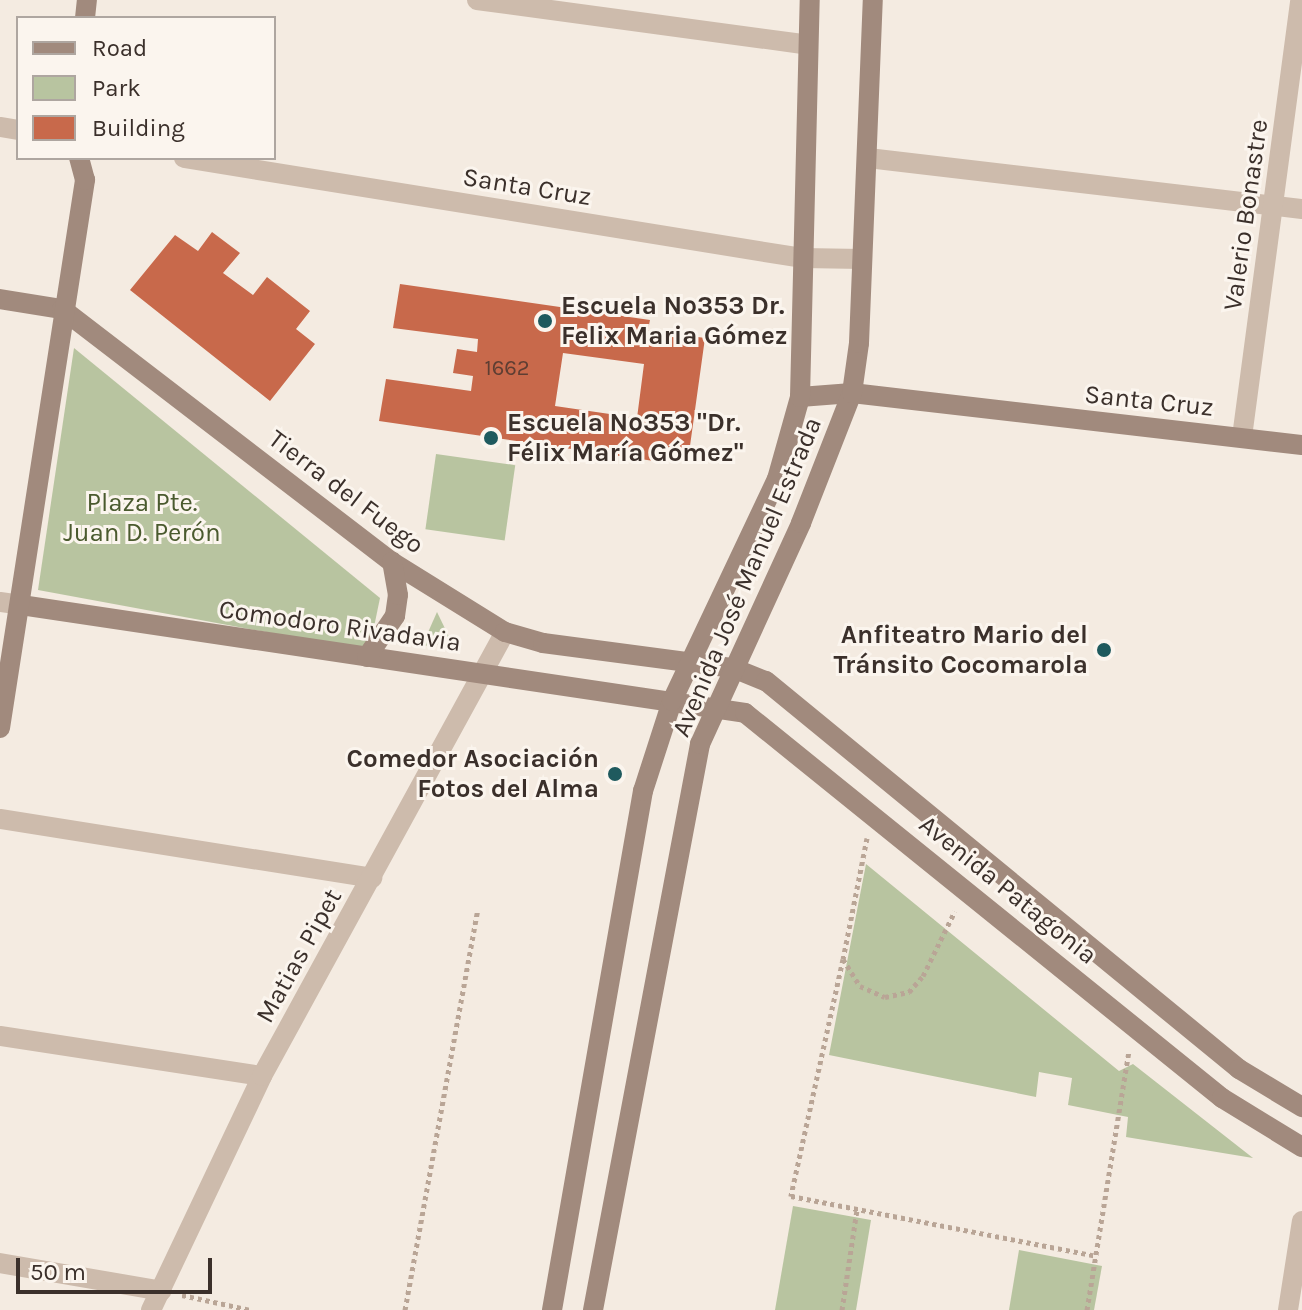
<!DOCTYPE html>
<meta charset="utf-8">
<style>
body{margin:0}
#map{position:relative;width:1302px;height:1310px;overflow:hidden;background:#f4ebe1;font-family:Karla,sans-serif}
div>[style]{position:absolute}
.green>*{inset:0;background:#b8c4a0;transform-origin:0 0}
.building>*{inset:0;background:#c8694b}
.path>*{height:5px;margin-top:-2.5px;transform-origin:0;background:repeating-linear-gradient(90deg,#b9a596 0 4px,transparent 0 8px)}
.street>*{height:20px;margin:-10px;padding:0 10px;transform-origin:10px;border-radius:10px;background:#cdbbac}
.secondary>*{height:20px;margin:-10px;padding:0 10px;transform-origin:10px;border-radius:10px;background:#a18a7d}
.dots>*{width:22px;height:22px;translate:-50% -50%;box-sizing:border-box;border:4px solid #fbf5ee;border-radius:50%}
span{translate:-50% -50%;white-space:nowrap;text-align:center;line-height:1.15;-webkit-text-stroke:6px #fbf5ee;paint-order:stroke}
.number-label{font-size:22px;color:#5e3e33}
.number-label span{-webkit-text-stroke-width:0}
.street-label{font-size:26px;color:#3b302b}
.poi-label{font-size:26px;color:#3b302b;font-weight:700}
.left{translate:0 -50%;text-align:left}
.right{translate:-100% -50%;text-align:right}
.park-label{font-size:26px;color:#4a5a2e}
.legend{position:absolute;left:16px;top:16px;width:260px;height:144px;box-sizing:border-box;background:#fbf5ee;border:2px solid #aea6a0;margin:0;padding:10px 14px;list-style:none;font-size:24px;color:#3b302b}
.legend li{display:flex;align-items:center;gap:16px;height:40px}
.legend b{width:40px;border:2px solid #aea6a0}
.scale{position:absolute;left:16px;top:1258px;width:196px;height:36px;box-sizing:border-box;border:4px solid #3b302b;border-top:0;padding-left:10px;font-size:24px;line-height:28px;white-space:nowrap;color:#3b302b;-webkit-text-stroke:6px #fbf5ee;paint-order:stroke}
</style>
<div id="map">
<div class="green">
<div style="clip-path:polygon(74px 348px,380px 598px,369px 651px,38px 590px)"></div>
<div style="left:436px;top:454px;width:80px;height:76px;rotate:8deg"></div>
<div style="clip-path:polygon(437px 612px,452px 643px,422px 646px)"></div>
<div style="clip-path:polygon(866px 864px,1119px 1071px,1133px 1064px,1253px 1158px,1126px 1137px,1128px 1117px,1068px 1105px,1072px 1078px,1039px 1072px,1036px 1097px,829px 1055px)"></div>
<div style="clip-path:polygon(793px 1206px,871px 1220px,856px 1310px,775px 1310px)"></div>
<div style="clip-path:polygon(1019px 1250px,1102px 1266px,1094px 1310px,1009px 1310px)"></div>
</div>
<div class="building">
<div style="clip-path:polygon(212px 232px,240px 253px,223px 273px,253px 295px,267px 277px,310px 311px,296px 329px,315px 344px,270px 401px,130px 290px,175px 235px,198px 251px)"></div>
<div style="clip-path:polygon(evenodd,400px 284px,650px 320px,648px 330px,705px 338px,689px 453px,656px 449px,654px 461px,379px 421px,386px 379px,471px 391px,473px 376px,453px 373px,457px 349px,477px 352px,478px 339px,393px 328px,400px 284px,563px 353px,644px 364px,637px 418px,555px 406px,563px 353px)"></div>
</div>
<div class="path">
<div style="left:867px;top:838px;width:123px;rotate:101.2deg"></div>
<div style="left:843px;top:959px;width:32px;rotate:58deg"></div>
<div style="left:860px;top:986px;width:27px;rotate:24deg"></div>
<div style="left:885px;top:997px;width:25px;rotate:-12deg"></div>
<div style="left:909px;top:992px;width:21px;rotate:-49deg"></div>
<div style="left:923px;top:976px;width:72px;rotate:-63.8deg"></div>
<div style="left:843px;top:959px;width:243px;rotate:102.4deg"></div>
<div style="left:791px;top:1196px;width:311px;rotate:11.1deg"></div>
<div style="left:182px;top:1295px;width:71px;rotate:12.3deg"></div>
<div style="left:405px;top:1310px;width:407px;rotate:-79.7deg"></div>
<div style="left:842px;top:1310px;width:101px;rotate:-81.5deg"></div>
<div style="left:1087px;top:1310px;width:263px;rotate:-80.8deg"></div>
</div>
<div class="street">
<div style="left:477px;top:0;width:334px;rotate:7.7deg"></div>
<div style="left:0;top:127px;width:18px;rotate:9deg"></div>
<div style="left:184px;top:158px;width:626px;rotate:9.19deg"></div>
<div style="left:802px;top:258px;width:60px;rotate:1deg"></div>
<div style="left:868px;top:158px;width:437px;rotate:6.7deg"></div>
<div style="left:1242px;top:437px;width:441px;rotate:-82.4deg"></div>
<div style="left:0;top:602px;width:21px;rotate:8deg"></div>
<div style="left:0;top:819px;width:377px;rotate:9deg"></div>
<div style="left:0;top:1036px;width:265px;rotate:8.7deg"></div>
<div style="left:0;top:1263px;width:164px;rotate:9.8deg"></div>
<div style="left:151px;top:1310px;width:259px;rotate:-64.6deg"></div>
<div style="left:262px;top:1076px;width:506px;rotate:-61.31deg"></div>
<div style="left:1288px;top:1310px;width:90px;rotate:-81.1deg"></div>
</div>
<div class="secondary">
<div style="left:85px;top:18px;width:18px;rotate:-84deg"></div>
<div style="left:0;top:299px;width:63px;rotate:9.2deg"></div>
<div style="left:62px;top:309px;width:416px;rotate:37.5deg"></div>
<div style="left:392px;top:562px;width:133px;rotate:31.8deg"></div>
<div style="left:505px;top:632px;width:40px;rotate:16deg"></div>
<div style="left:543px;top:643px;width:192px;rotate:7.5deg"></div>
<div style="left:733px;top:668px;width:35px;rotate:22deg"></div>
<div style="left:766px;top:681px;width:612px;rotate:39.36deg"></div>
<div style="left:1239px;top:1069px;width:74px;rotate:31.1deg"></div>
<div style="left:800px;top:397px;width:52px;rotate:-4.4deg"></div>
<div style="left:852px;top:393px;width:453px;rotate:6.6deg"></div>
<div style="left:21px;top:605px;width:732px;rotate:8.48deg"></div>
<div style="left:745px;top:713px;width:613px;rotate:38.91deg"></div>
<div style="left:1222px;top:1098px;width:94px;rotate:31.5deg"></div>
<div style="left:367px;top:657px;width:50px;rotate:-55.7deg"></div>
<div style="left:395px;top:616px;width:21px;rotate:-82deg"></div>
<div style="left:398px;top:595px;width:34px;rotate:-100deg"></div>
<div style="left:0;top:728px;width:555px;rotate:-81.18deg"></div>
<div style="left:85px;top:180px;width:23px;rotate:-105deg"></div>
<div style="left:552px;top:1310px;width:527px;rotate:-80.06deg"></div>
<div style="left:643px;top:791px;width:95px;rotate:-72.1deg"></div>
<div style="left:672px;top:701px;width:246px;rotate:-64.7deg"></div>
<div style="left:777px;top:479px;width:85px;rotate:-74.3deg"></div>
<div style="left:800px;top:397px;width:397px;rotate:-88.6deg"></div>
<div style="left:593px;top:1310px;width:576px;rotate:-79.29deg"></div>
<div style="left:700px;top:744px;width:243px;rotate:-65.4deg"></div>
<div style="left:801px;top:523px;width:140px;rotate:-68.6deg"></div>
<div style="left:852px;top:393px;width:50px;rotate:-82deg"></div>
<div style="left:859px;top:343px;width:343px;rotate:-87.7deg"></div>
</div>
<div class="dots">
<div style="left:545px;top:321px;background:#1f5a5e"></div>
<div style="left:491px;top:438px;background:#1f5a5e"></div>
<div style="left:1104px;top:650px;background:#1f5a5e"></div>
<div style="left:615px;top:774px;background:#1f5a5e"></div>
</div>
<div class="number-label">
<span style="left:507px;top:369px">1662</span>
</div>
<div class="street-label">
<span style="left:527px;top:187px;rotate:9deg">Santa Cruz</span>
<span style="left:1246px;top:215px;rotate:-82deg">Valerio Bonastre</span>
<span style="left:1149px;top:401px;rotate:6deg">Santa Cruz</span>
<span style="left:346px;top:492px;rotate:37deg">Tierra del Fuego</span>
<span style="left:747px;top:577px;rotate:-67deg">Avenida José Manuel Estrada</span>
<span style="left:340px;top:626px;rotate:8deg">Comodoro Rivadavia</span>
<span style="left:1008px;top:890px;rotate:39deg">Avenida Patagonia</span>
<span style="left:299px;top:956px;rotate:-61deg">Matias Pipet</span>
</div>
<div class="poi-label">
<span class="left" style="left:561px;top:321px">Escuela Nº353 Dr.<br>Felix Maria Gómez</span>
<span class="left" style="left:507px;top:438px">Escuela Nº353 "Dr.<br>Félix María Gómez"</span>
<span class="right" style="left:1088px;top:650px">Anfiteatro Mario del<br>Tránsito Cocomarola</span>
<span class="right" style="left:599px;top:774px">Comedor Asociación<br>Fotos del Alma</span>
</div>
<div class="park-label">
<span style="left:142px;top:518px">Plaza Pte.<br>Juan D. Perón</span>
</div>
<ul class="legend">
<li><b style="height:10px;background:#a18a7d"></b>Road</li>
<li><b style="height:22px;background:#b8c4a0"></b>Park</li>
<li><b style="height:22px;background:#c8694b"></b>Building</li>
</ul>
<div class="scale">50 m</div>
</div>
